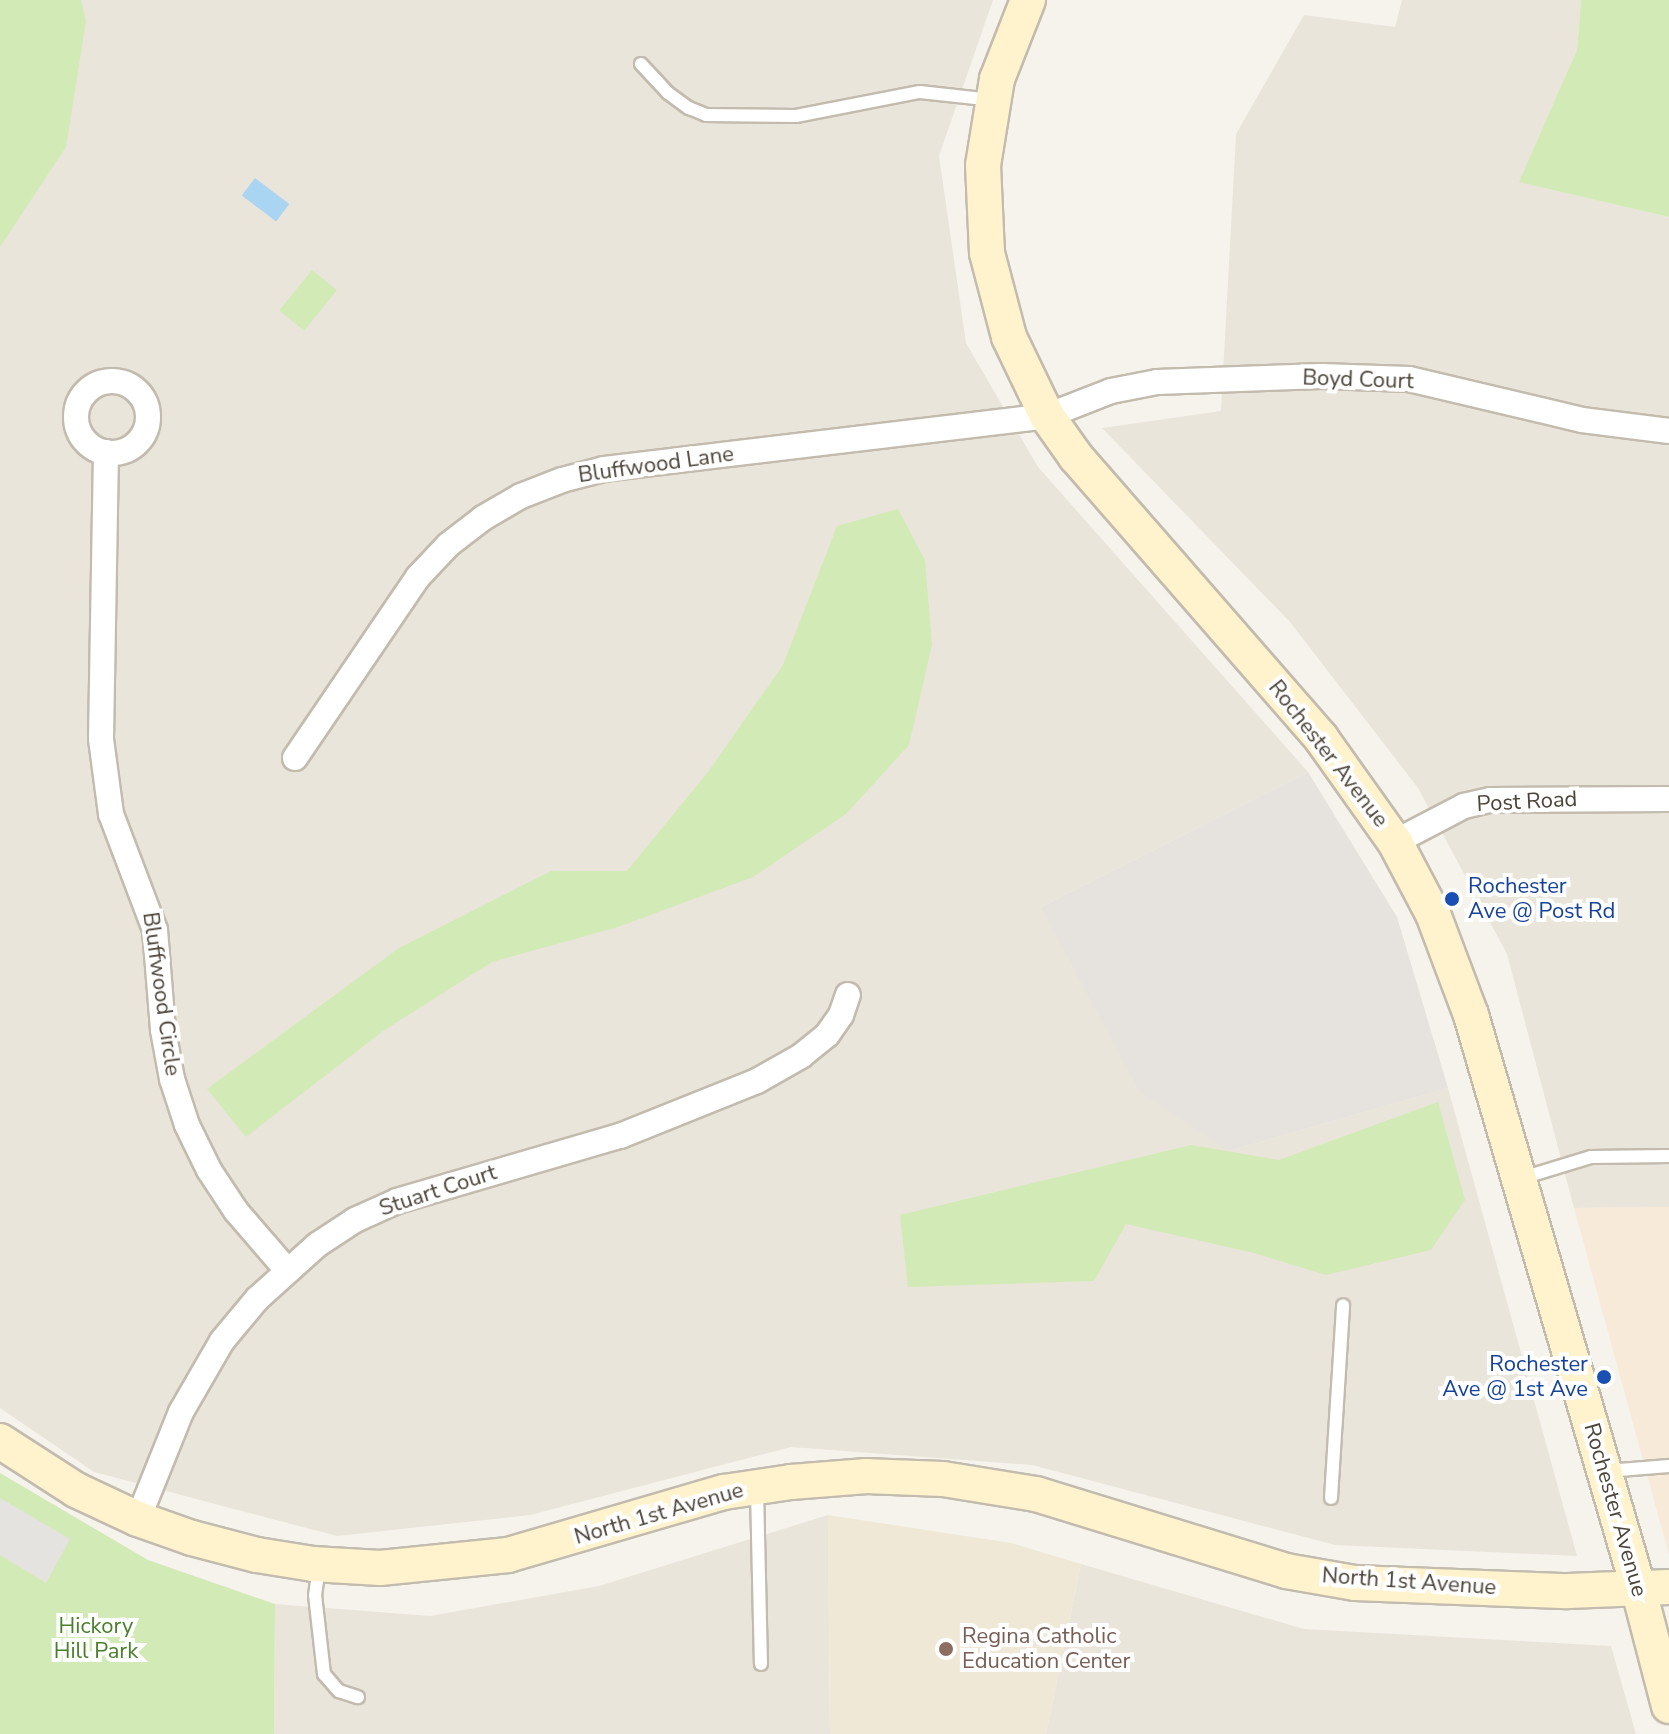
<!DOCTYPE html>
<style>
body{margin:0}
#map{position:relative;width:1669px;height:1734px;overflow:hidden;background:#f6f3ec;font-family:"Nunito Sans",sans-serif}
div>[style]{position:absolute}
.residential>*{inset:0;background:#eae5da}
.commercial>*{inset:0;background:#f7ead8}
.industrial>*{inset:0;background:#e6e2dd}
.education>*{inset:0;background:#efe8d6}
.green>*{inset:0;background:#d2eab5;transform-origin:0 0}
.parking>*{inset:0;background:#e5e3e0}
.water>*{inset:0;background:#a9d4f2;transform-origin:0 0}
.roads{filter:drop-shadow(2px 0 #c2bbae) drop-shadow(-2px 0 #c2bbae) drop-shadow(0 2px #c2bbae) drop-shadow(0 -2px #c2bbae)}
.service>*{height:12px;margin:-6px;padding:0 6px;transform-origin:6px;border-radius:6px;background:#fff}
.minor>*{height:24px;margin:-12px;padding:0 12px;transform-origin:12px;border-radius:12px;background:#fff}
.minor>.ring{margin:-12px;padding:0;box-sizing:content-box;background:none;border:24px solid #fff;border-radius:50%}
.secondary>*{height:34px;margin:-17px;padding:0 17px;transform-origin:17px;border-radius:17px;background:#fff3cd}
.dots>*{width:22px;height:22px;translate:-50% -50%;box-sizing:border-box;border:4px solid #fff;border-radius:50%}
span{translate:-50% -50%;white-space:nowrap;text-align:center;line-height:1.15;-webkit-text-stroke:8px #fff;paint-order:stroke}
.street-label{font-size:22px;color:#4b4439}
.transit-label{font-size:22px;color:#164399}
.left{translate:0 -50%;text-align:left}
.right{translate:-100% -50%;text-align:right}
.park-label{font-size:22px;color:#4a7f2a}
.education-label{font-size:22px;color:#785e54}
</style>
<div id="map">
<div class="residential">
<div style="clip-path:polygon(0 0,993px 0,939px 156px,966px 343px,1038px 467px,1308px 772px,1041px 907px,1229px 1151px,1448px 1088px,1577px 1556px,1335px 1545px,1032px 1465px,791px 1447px,530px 1515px,337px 1536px,94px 1472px,0 1408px)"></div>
<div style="clip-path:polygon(1402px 0,1581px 0,1577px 50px,1520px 182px,1669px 217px,1669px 1207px,1574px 1208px,1507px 954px,1418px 788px,1290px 622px,1102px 428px,1221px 411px,1236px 134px,1304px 15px,1395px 27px)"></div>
<div style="clip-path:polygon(828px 1515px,830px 1734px,274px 1734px,275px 1604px,430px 1616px,599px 1586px)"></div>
<div style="clip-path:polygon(1081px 1564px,1304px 1629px,1611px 1646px,1636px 1734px,1046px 1734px)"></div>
</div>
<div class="commercial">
<div style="clip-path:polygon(1669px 1207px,1669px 1555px,1574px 1208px)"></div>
</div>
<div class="industrial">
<div style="clip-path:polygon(1308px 772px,1397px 917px,1448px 1088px,1229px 1151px,1139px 1091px,1041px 907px)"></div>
</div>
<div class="education">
<div style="clip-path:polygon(828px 1515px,1011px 1543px,1081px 1564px,1046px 1734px,830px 1734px)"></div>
</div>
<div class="green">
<div style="clip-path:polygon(0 0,81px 0,86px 21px,66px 147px,0 247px)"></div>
<div style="clip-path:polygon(1581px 0,1669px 0,1669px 217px,1519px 182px,1577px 50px)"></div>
<div style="left:312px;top:270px;width:32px;height:52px;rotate:39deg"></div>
<div style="clip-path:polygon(898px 509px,925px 560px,932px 645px,909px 745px,846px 814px,753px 877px,618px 927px,492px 962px,383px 1031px,246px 1137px,207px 1089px,399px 948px,551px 871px,627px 871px,708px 772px,783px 665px,837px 526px)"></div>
<div style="clip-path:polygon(1438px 1102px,1465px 1200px,1431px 1250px,1326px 1275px,1254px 1253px,1126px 1224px,1094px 1281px,908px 1287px,900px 1215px,1191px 1145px,1279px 1160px)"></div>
<div style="clip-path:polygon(0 1473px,148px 1560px,275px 1604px,274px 1734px,0 1734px)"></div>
</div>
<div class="parking">
<div style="clip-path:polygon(0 1498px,70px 1539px,46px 1583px,0 1555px)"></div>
</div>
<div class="water">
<div style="left:255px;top:178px;width:43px;height:22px;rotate:37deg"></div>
</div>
<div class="roads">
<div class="service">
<div style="left:641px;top:64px;width:40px;rotate:47deg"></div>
<div style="left:668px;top:93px;width:26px;rotate:36deg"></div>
<div style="left:689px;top:108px;width:18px;rotate:22deg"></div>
<div style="left:706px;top:115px;width:90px;rotate:0.6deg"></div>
<div style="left:796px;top:116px;width:126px;rotate:-11deg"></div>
<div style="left:920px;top:92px;width:72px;rotate:6.3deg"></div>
<div style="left:1522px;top:1178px;width:72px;rotate:-16.9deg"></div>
<div style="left:1591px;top:1157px;width:78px;rotate:-0.7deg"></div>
<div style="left:1607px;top:1471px;width:62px;rotate:-4.6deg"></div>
<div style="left:757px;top:1490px;width:174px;rotate:88.7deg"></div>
<div style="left:1331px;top:1498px;width:193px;rotate:-86.4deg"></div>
<div style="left:319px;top:1567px;width:28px;rotate:98deg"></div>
<div style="left:315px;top:1595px;width:80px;rotate:83.5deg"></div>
<div style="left:324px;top:1674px;width:23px;rotate:49deg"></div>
<div style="left:339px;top:1691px;width:20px;rotate:18deg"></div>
</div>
<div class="minor">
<div class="ring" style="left:76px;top:381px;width:48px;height:48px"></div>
<div style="left:106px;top:452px;width:287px;rotate:91deg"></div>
<div style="left:101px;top:739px;width:76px;rotate:82.4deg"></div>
<div style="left:111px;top:814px;width:124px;rotate:69.2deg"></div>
<div style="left:155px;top:930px;width:100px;rotate:85.4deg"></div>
<div style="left:163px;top:1030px;width:50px;rotate:79.6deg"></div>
<div style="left:172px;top:1079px;width:48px;rotate:71.9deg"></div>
<div style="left:187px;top:1125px;width:50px;rotate:63.9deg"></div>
<div style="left:209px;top:1170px;width:49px;rotate:56.6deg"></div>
<div style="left:236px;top:1211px;width:78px;rotate:49.2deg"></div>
<div style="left:295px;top:758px;width:219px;rotate:-55.8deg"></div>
<div style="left:418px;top:577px;width:44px;rotate:-46.8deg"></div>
<div style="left:448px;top:545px;width:44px;rotate:-37.6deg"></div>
<div style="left:483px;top:518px;width:44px;rotate:-30.1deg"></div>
<div style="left:521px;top:496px;width:44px;rotate:-21.3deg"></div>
<div style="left:562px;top:480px;width:43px;rotate:-14.7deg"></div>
<div style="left:604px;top:469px;width:446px;rotate:-6.8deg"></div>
<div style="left:1047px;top:416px;width:69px;rotate:-21.3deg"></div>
<div style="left:1111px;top:391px;width:47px;rotate:-11.1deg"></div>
<div style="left:1157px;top:382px;width:164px;rotate:-2.1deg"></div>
<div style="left:1321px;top:376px;width:88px;rotate:2deg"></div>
<div style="left:1409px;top:379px;width:178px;rotate:13.3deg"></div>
<div style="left:1582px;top:420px;width:88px;rotate:7.2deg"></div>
<div style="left:1395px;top:842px;width:78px;rotate:-27.6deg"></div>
<div style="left:1464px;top:806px;width:27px;rotate:-13deg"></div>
<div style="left:1490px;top:800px;width:179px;rotate:-0.3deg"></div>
<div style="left:138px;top:1519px;width:115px;rotate:-68.1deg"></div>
<div style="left:181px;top:1412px;width:82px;rotate:-60deg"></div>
<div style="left:222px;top:1341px;width:55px;rotate:-50.2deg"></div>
<div style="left:257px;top:1299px;width:81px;rotate:-42deg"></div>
<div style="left:317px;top:1245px;width:45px;rotate:-33.3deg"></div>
<div style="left:355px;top:1220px;width:46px;rotate:-24.3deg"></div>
<div style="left:397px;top:1201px;width:232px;rotate:-16.3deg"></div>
<div style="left:620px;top:1136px;width:148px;rotate:-21.9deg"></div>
<div style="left:757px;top:1081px;width:51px;rotate:-29.6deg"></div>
<div style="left:801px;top:1056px;width:33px;rotate:-39deg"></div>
<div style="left:827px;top:1035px;width:24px;rotate:-55deg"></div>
<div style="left:841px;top:1015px;width:21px;rotate:-71deg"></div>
</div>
<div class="secondary">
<div style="left:1028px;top:0;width:85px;rotate:111.4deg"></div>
<div style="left:997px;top:79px;width:87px;rotate:99.2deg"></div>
<div style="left:983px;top:165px;width:88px;rotate:87.4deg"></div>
<div style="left:987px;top:253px;width:87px;rotate:75.3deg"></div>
<div style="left:1009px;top:337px;width:88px;rotate:64.3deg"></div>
<div style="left:1047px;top:416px;width:50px;rotate:54.7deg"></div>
<div style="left:1076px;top:457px;width:373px;rotate:48.9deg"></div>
<div style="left:1321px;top:738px;width:128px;rotate:54.6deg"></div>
<div style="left:1395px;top:842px;width:81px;rotate:62.2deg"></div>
<div style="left:1433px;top:914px;width:108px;rotate:69.4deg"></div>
<div style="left:1471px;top:1015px;width:596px;rotate:73.72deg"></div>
<div style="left:1638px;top:1587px;width:123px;rotate:75.4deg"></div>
<div style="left:0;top:1441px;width:90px;rotate:32.8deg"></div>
<div style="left:76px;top:1490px;width:68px;rotate:25.1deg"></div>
<div style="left:138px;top:1519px;width:57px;rotate:19.4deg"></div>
<div style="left:192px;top:1538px;width:67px;rotate:14.7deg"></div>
<div style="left:257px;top:1555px;width:57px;rotate:9.1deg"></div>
<div style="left:313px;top:1564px;width:67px;rotate:3.4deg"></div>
<div style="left:380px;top:1568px;width:129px;rotate:-5.8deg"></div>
<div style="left:508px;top:1555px;width:225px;rotate:-16.3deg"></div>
<div style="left:724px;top:1492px;width:68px;rotate:-8.5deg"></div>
<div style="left:791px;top:1482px;width:76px;rotate:-4.5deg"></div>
<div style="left:867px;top:1476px;width:76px;rotate:2.3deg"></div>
<div style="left:943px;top:1479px;width:94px;rotate:9.2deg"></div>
<div style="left:1036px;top:1494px;width:262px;rotate:17.1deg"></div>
<div style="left:1286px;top:1571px;width:70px;rotate:9.9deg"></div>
<div style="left:1355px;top:1583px;width:213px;rotate:2.2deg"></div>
<div style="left:1568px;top:1591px;width:101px;rotate:-2.3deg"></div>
</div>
</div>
<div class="dots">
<div style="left:1452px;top:899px;background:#1a4fb4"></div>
<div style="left:1604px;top:1377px;background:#1a4fb4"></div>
<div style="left:946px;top:1649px;background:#8d6e63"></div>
</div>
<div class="street-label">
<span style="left:1358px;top:380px;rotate:2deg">Boyd Court</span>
<span style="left:656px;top:465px;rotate:-8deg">Bluffwood Lane</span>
<span style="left:1328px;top:754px;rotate:52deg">Rochester Avenue</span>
<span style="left:1527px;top:802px;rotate:-3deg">Post Road</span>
<span style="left:161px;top:994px;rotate:82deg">Bluffwood Circle</span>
<span style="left:438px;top:1191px;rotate:-18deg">Stuart Court</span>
<span style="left:1615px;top:1510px;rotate:74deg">Rochester Avenue</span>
<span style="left:659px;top:1514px;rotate:-16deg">North 1st Avenue</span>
<span style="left:1409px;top:1582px;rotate:4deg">North 1st Avenue</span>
</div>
<div class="transit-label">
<span class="left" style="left:1468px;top:899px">Rochester<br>Ave @ Post Rd</span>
<span class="right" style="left:1588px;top:1377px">Rochester<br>Ave @ 1st Ave</span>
</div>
<div class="park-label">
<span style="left:96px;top:1639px">Hickory<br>Hill Park</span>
</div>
<div class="education-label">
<span class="left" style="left:962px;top:1649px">Regina Catholic<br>Education Center</span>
</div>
</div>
